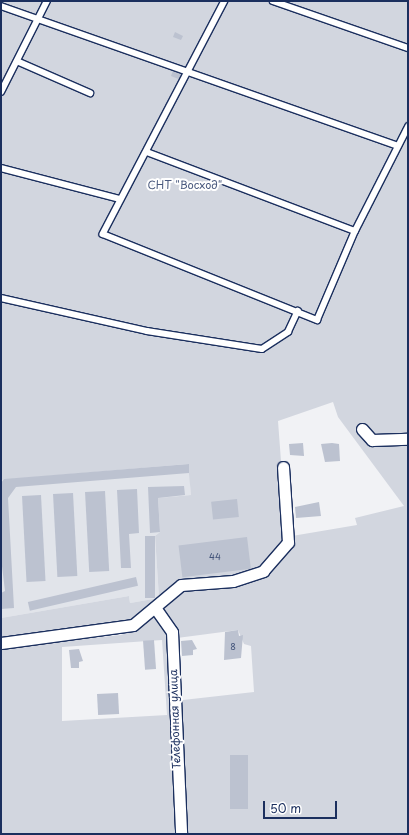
<!DOCTYPE html>
<meta charset="utf-8">
<style>
body{margin:0}
#map{position:relative;width:409px;height:835px;overflow:hidden;background:#f1f2f5;font-family:"Playpen Sans",sans-serif}
div>[style]{position:absolute}
.built>*{inset:0;background:#e1e4ea}
.green>*{inset:0;background:#d2d6df}
.building>*{inset:0;background:#bcc2d0;transform-origin:0 0}
.roads{filter:drop-shadow(1px 0 #1b2f5e) drop-shadow(-1px 0 #1b2f5e) drop-shadow(0 1px #1b2f5e) drop-shadow(0 -1px #1b2f5e)}
.service>*{height:5.5px;margin:-2.75px;padding:0 2.75px;transform-origin:2.75px;border-radius:2.75px;background:#fff}
.minor>*{height:11px;margin:-5.5px;padding:0 5.5px;transform-origin:5.5px;border-radius:5.5px;background:#fff}
span{translate:-50% -50%;white-space:nowrap;text-align:center;line-height:1.15;-webkit-text-stroke:4px #fff;paint-order:stroke}
.number-label{font-size:9px;color:#43547a}
.number-label span{-webkit-text-stroke-width:0}
.park-label{font-size:11px;color:#49597e}
.street-label{font-size:11px;color:#1b2f5e}
.frame{position:absolute;inset:0;border:2px solid #1b2f5e;pointer-events:none}
.scale{position:absolute;left:263px;top:801px;width:74px;height:18px;box-sizing:border-box;border:2px solid #1b2f5e;border-top:0;padding-left:5px;font-size:12px;line-height:14px;white-space:nowrap;color:#1b2f5e;-webkit-text-stroke:3px #fff;paint-order:stroke}
</style>
<div id="map">
<div class="built">
<div style="clip-path:polygon(189px 464px,191px 495px,158px 498px,160px 532px,155px 536px,159px 598px,130px 603px,129px 596px,1px 618px,1px 480px)"></div>
</div>
<div class="green">
<div style="clip-path:polygon(evenodd,1px 1px,408px 1px,407px 834px,183px 834px,173px 626px,156px 603px,132px 620px,1px 639px,1px 618px,129px 596px,130px 603px,159px 598px,155px 536px,160px 532px,158px 498px,191px 495px,188px 464px,1px 480px,1px 1px,333px 402px,338px 417px,404px 506px,355px 518px,357px 525px,292px 536px,288px 461px,281px 461px,278px 421px,333px 402px,1px 1px,238px 630px,244px 644px,251px 646px,254px 692px,183px 700px,179px 692px,177px 638px,238px 630px)"></div>
<div style="clip-path:polygon(evenodd,156px 615px,167px 633px,178px 834px,1px 834px,1px 648px,121px 635px,139px 629px,156px 615px,162px 640px,167px 715px,62px 721px,62px 647px,162px 640px)"></div>
</div>
<div class="building">
<div style="clip-path:polygon(175px 32px,183px 36px,181px 40px,173px 37px)"></div>
<div style="clip-path:polygon(174px 68px,184px 73px,181px 80px,171px 76px)"></div>
<div style="clip-path:polygon(303px 443px,304px 456px,290px 455px,289px 444px)"></div>
<div style="clip-path:polygon(332px 443px,339px 444px,340px 461px,325px 462px,321px 444px)"></div>
<div style="clip-path:polygon(189px 464px,189px 473px,16px 487px,8px 498px,14px 608px,1px 609px,1px 593px,5px 591px,1px 558px,1px 483px,4px 479px)"></div>
<div style="clip-path:polygon(184px 486px,185px 495px,158px 498px,160px 532px,150px 533px,148px 487px)"></div>
<div style="clip-path:polygon(137px 489px,139px 533px,129px 534px,131px 568px,121px 568px,117px 490px)"></div>
<div style="left:105px;top:491px;width:80px;height:20px;rotate:87deg"></div>
<div style="left:73px;top:493px;width:83px;height:20px;rotate:87deg"></div>
<div style="left:41px;top:495px;width:86px;height:19px;rotate:87deg"></div>
<div style="left:237px;top:499px;width:18px;height:26px;rotate:84deg"></div>
<div style="clip-path:polygon(319px 502px,321px 516px,296px 518px,295px 507px)"></div>
<div style="left:145px;top:536px;width:10px;height:62px"></div>
<div style="left:247px;top:537px;width:32px;height:69px;rotate:83deg"></div>
<div style="left:136px;top:577px;width:9px;height:111px;rotate:77deg"></div>
<div style="clip-path:polygon(238px 630px,239px 636px,243px 635px,241px 658px,224px 660px,225px 632px)"></div>
<div style="left:154px;top:640px;width:29px;height:11px;rotate:86deg"></div>
<div style="clip-path:polygon(192px 640px,197px 649px,193px 650px,193px 655px,182px 656px,181px 641px)"></div>
<div style="clip-path:polygon(79px 649px,83px 661px,79px 662px,79px 668px,71px 668px,69px 650px)"></div>
<div style="left:118px;top:693px;width:21px;height:21px;rotate:87deg"></div>
<div style="left:230px;top:755px;width:18px;height:54px"></div>
</div>
<div class="roads">
<div class="service">
<div style="left:225px;top:1px;width:263px;rotate:117.6deg"></div>
<div style="left:103px;top:234px;width:231px;rotate:21.9deg"></div>
<div style="left:317px;top:320px;width:97px;rotate:-66.9deg"></div>
<div style="left:355px;top:231px;width:117px;rotate:-63deg"></div>
<div style="left:273px;top:1px;width:143px;rotate:19.2deg"></div>
<div style="left:1px;top:6px;width:419px;rotate:19.4deg"></div>
<div style="left:17px;top:61px;width:80px;rotate:23.7deg"></div>
<div style="left:1px;top:92px;width:102px;rotate:-63.2deg"></div>
<div style="left:147px;top:152px;width:222px;rotate:20.8deg"></div>
<div style="left:1px;top:168px;width:123px;rotate:14.6deg"></div>
<div style="left:1px;top:298px;width:150px;rotate:12.7deg"></div>
<div style="left:147px;top:331px;width:116px;rotate:8.9deg"></div>
<div style="left:262px;top:349px;width:31px;rotate:-33deg"></div>
<div style="left:288px;top:332px;width:23px;rotate:-65deg"></div>
</div>
<div class="minor">
<div style="left:362px;top:429px;width:15px;rotate:48deg"></div>
<div style="left:372px;top:440px;width:36px;rotate:-2deg"></div>
<div style="left:156px;top:609px;width:28px;rotate:55deg"></div>
<div style="left:172px;top:632px;width:202px;rotate:87.4deg"></div>
<div style="left:1px;top:643px;width:133px;rotate:-7.8deg"></div>
<div style="left:133px;top:625px;width:62px;rotate:-39.8deg"></div>
<div style="left:181px;top:585px;width:52px;rotate:-4.4deg"></div>
<div style="left:233px;top:581px;width:32px;rotate:-18deg"></div>
<div style="left:263px;top:571px;width:38px;rotate:-49deg"></div>
<div style="left:288px;top:542px;width:75px;rotate:-93.8deg"></div>
</div>
</div>
<div class="number-label">
<span style="left:215px;top:556px">44</span>
<span style="left:233px;top:646px">8</span>
</div>
<div class="park-label">
<span style="left:185px;top:185px">СНТ "Восход"</span>
</div>
<div class="street-label">
<span style="left:175px;top:719px;rotate:-92deg">Телефонная улица</span>
</div>
<div class="frame"></div>
<div class="scale">50 m</div>
</div>
